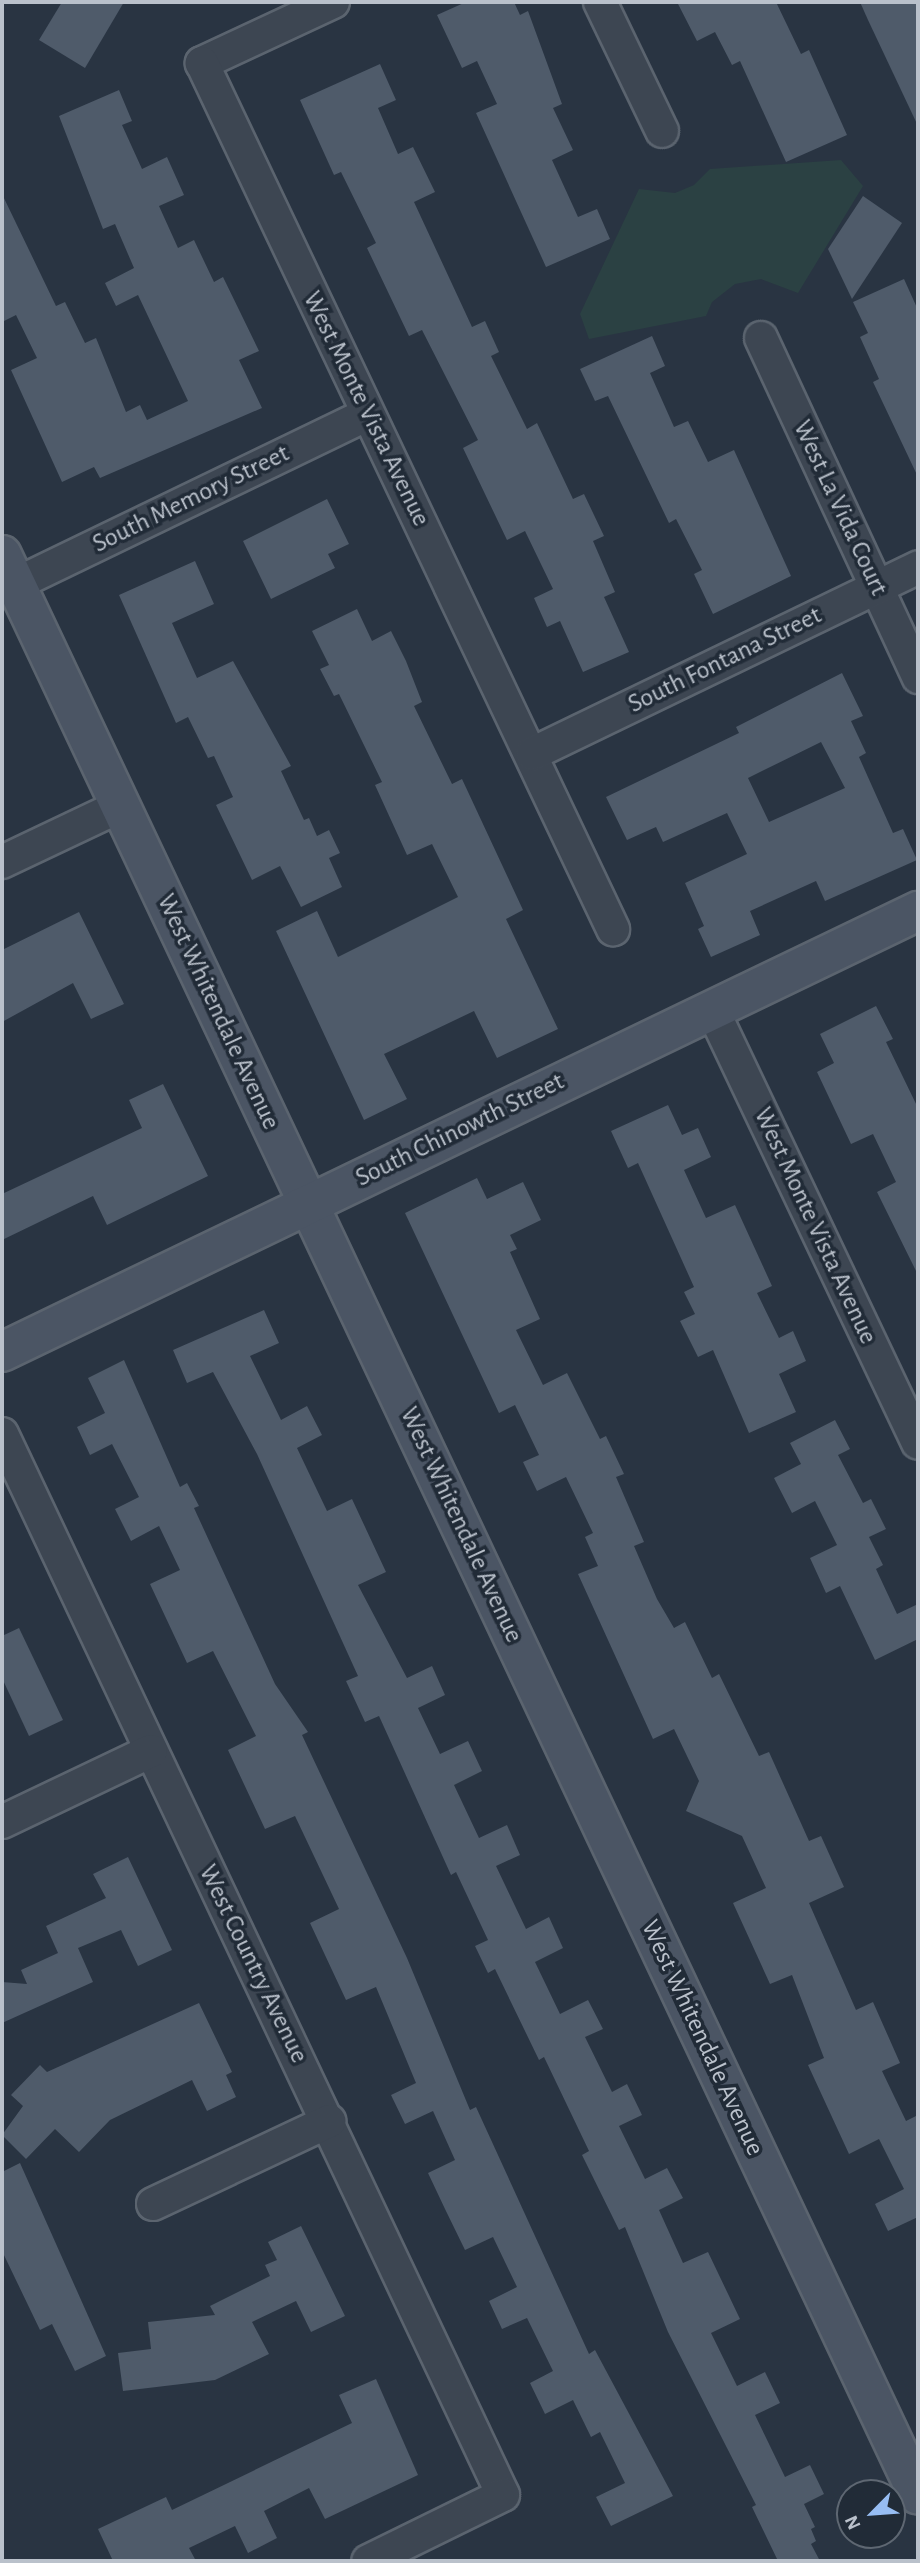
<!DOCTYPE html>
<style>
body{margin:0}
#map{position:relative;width:920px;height:2563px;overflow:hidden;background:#293442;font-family:"Alegreya Sans",sans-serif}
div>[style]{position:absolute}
.green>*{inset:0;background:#2b4143}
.building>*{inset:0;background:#4f5b6a}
.roads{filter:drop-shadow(2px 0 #5b646f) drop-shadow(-2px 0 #5b646f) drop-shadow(0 2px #5b646f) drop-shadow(0 -2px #5b646f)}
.street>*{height:32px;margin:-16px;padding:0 16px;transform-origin:16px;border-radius:16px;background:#3d4652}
.secondary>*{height:38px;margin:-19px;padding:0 19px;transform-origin:19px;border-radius:19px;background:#4b5564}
span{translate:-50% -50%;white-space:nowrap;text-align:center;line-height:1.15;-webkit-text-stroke:7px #212b37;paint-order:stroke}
.street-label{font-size:26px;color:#bac1cb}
.frame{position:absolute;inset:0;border:4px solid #bac1cb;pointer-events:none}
.north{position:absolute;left:836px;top:2479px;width:70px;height:70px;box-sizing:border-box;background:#212b37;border:2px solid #5e6772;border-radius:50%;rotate:245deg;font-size:19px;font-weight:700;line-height:28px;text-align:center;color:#bac1cb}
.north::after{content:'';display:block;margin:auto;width:24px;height:32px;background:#97bdf3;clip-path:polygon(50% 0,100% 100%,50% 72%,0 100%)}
</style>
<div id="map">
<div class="green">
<div style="clip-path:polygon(841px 160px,863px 186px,798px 293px,761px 279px,735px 284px,712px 302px,706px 316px,589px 339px,580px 314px,639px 189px,675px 193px,694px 185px,710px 169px)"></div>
</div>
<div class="building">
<div style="clip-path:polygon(62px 2px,124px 2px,85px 68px,39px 40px)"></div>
<div style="clip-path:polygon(466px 2px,514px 2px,520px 15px,528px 11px,562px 104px,553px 108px,573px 150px,552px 160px,578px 217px,597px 209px,610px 239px,546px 267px,476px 113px,497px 104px,477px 61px,462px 68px,437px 15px)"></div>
<div style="clip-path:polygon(677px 2px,776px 2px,801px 54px,809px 50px,847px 135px,786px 162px,740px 61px,732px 65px,715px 32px,697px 41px)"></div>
<div style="clip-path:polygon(860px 2px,918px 2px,918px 126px,868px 20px)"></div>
<div style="clip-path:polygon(380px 64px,396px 100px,378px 108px,398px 154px,413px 147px,435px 192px,414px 202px,472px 327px,485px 321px,499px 352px,491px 356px,527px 429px,537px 423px,573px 499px,584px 494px,604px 536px,593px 541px,615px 592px,604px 597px,629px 652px,583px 672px,560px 621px,547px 627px,534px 598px,553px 589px,525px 531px,507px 540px,463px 448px,478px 440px,422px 330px,409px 336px,367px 248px,376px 243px,341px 172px,334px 175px,300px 100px)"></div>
<div style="clip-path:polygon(119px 90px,132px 121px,122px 125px,142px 169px,167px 157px,184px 195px,159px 206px,178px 248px,194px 240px,214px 282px,223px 277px,259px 351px,239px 360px,262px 408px,100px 478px,94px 467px,62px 482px,11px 370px,37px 358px,16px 315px,2px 322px,2px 194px,56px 306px,65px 302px,85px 343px,96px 338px,126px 412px,140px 405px,147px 420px,188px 401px,138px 295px,116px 306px,105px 283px,134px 268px,115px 224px,103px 229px,59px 116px)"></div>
<div style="clip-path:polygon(863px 196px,902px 223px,852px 299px,828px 249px)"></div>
<div style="clip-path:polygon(904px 279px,918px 310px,918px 477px,873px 382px,879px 379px,860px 337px,868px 333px,853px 302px)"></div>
<div style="clip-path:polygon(652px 336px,665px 366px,650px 373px,674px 427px,688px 421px,708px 462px,734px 450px,791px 576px,713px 614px,694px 574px,702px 570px,676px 519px,669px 523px,608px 396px,595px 401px,580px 369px)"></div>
<div style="clip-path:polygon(327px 499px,349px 544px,328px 554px,335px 568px,271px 599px,243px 541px)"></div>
<div style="clip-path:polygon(195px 561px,214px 604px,172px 623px,197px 678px,233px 661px,291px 766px,281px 771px,304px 820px,309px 818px,317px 836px,329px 830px,340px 853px,329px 858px,342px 887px,301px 907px,280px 866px,252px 880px,216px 805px,233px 797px,214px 756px,208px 758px,188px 717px,176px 723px,119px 595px)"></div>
<div style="clip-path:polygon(357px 609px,372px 641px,391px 631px,406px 661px,422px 702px,414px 706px,452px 784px,462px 779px,523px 910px,506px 919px,558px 1029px,497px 1058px,474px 1011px,384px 1054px,407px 1099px,364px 1120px,276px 931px,317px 911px,338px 957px,458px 897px,432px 844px,407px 855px,375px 785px,382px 782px,339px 694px,334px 696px,320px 669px,329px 665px,312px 631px)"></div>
<div style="clip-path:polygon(evenodd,842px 673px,863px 716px,851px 721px,866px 753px,859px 757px,893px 833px,903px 829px,917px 860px,825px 901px,816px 881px,750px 911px,760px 935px,711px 957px,698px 929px,704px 926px,685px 883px,747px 854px,727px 813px,663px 842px,656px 827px,627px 840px,606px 797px,739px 733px,736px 727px,842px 673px,821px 742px,845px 788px,769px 822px,748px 778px,821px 742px)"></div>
<div style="clip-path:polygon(79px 912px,124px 1004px,91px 1019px,73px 983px,2px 1022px,2px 950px)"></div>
<div style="clip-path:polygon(876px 1006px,893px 1039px,886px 1042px,918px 1108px,918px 1275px,877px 1192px,896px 1182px,873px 1134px,851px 1144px,817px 1072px,834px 1063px,820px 1034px)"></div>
<div style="clip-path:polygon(163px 1084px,208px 1176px,107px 1225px,93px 1196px,2px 1240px,2px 1194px,142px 1128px,129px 1100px)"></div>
<div style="clip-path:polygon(668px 1105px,682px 1135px,698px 1128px,711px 1157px,684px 1170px,706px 1218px,735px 1205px,772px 1286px,757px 1293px,779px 1338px,793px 1331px,806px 1361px,779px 1374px,796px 1412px,749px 1433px,713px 1350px,698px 1357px,680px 1321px,695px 1314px,684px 1292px,694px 1287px,638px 1163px,628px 1168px,611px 1131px)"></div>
<div style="clip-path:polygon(477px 1178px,487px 1199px,523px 1182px,541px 1220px,510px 1235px,517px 1249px,510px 1252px,540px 1319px,516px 1330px,543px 1385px,567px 1373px,600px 1439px,606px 1436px,624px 1474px,616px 1477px,644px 1542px,634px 1546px,657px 1599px,674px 1628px,685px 1622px,712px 1678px,719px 1674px,759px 1756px,769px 1752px,809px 1841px,821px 1836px,844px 1887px,809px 1903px,856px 2010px,873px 2002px,900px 2063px,882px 2071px,906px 2121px,918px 2115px,918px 2217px,888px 2231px,875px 2204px,904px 2189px,879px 2139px,849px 2154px,808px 2065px,824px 2058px,792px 1975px,770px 1984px,733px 1903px,766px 1888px,742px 1836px,686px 1811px,699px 1781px,674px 1729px,653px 1739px,578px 1574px,598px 1566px,585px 1537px,593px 1533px,566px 1477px,537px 1491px,523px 1462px,539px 1455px,515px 1405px,499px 1413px,405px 1213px)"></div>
<div style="clip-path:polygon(264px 1310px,279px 1343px,250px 1356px,281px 1420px,307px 1406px,322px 1435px,297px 1448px,327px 1511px,352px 1499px,386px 1572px,358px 1585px,407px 1678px,432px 1666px,445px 1695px,418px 1708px,440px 1754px,468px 1741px,482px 1771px,454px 1785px,479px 1838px,507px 1825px,520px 1855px,496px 1866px,526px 1929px,549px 1917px,563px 1948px,535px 1962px,560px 2014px,588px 2000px,603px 2029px,585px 2037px,612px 2092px,627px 2084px,642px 2115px,619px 2126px,645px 2179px,667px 2168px,683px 2198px,659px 2210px,683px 2263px,708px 2252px,740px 2319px,711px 2333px,737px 2386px,765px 2372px,780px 2403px,755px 2415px,785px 2477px,810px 2465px,824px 2494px,804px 2504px,815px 2527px,811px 2529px,816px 2541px,811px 2544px,820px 2561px,778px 2561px,752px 2507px,756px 2505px,668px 2332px,625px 2227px,619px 2230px,582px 2155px,589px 2151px,544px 2057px,539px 2060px,495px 1969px,488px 1973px,475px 1946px,488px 1940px,456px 1872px,451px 1875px,379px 1716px,365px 1722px,346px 1681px,358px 1676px,257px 1454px,213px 1372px,187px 1383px,173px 1350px)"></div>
<div style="clip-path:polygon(124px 1360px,180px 1487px,187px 1483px,199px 1506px,194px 1508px,275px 1684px,308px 1732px,302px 1735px,407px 1958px,470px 2110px,476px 2107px,589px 2354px,595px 2350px,673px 2496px,611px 2526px,596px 2497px,625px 2483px,600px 2432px,591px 2437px,573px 2400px,545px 2414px,530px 2383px,553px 2371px,527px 2318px,502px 2329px,489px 2301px,517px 2287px,493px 2237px,465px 2250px,445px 2209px,428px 2173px,455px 2160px,433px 2111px,405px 2124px,391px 2095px,416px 2083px,376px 1987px,346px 2000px,310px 1923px,339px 1909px,295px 1816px,265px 1829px,228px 1750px,256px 1736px,213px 1651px,187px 1663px,150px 1584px,180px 1570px,159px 1526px,131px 1541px,115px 1509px,139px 1497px,112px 1444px,90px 1455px,77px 1427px,105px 1413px,88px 1378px)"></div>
<div style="clip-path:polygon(835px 1420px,850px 1449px,838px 1455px,863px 1503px,871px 1499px,886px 1529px,869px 1537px,883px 1565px,876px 1569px,897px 1614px,918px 1604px,918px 1639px,875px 1660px,840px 1586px,826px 1593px,810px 1558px,837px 1545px,815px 1501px,792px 1513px,774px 1478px,801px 1464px,790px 1443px)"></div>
<div style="clip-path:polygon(19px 1628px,63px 1720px,29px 1736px,2px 1678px,2px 1636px)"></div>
<div style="clip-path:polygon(128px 1857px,172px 1950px,138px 1966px,121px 1930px,78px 1948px,93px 1982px,2px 2023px,2px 1982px,27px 1984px,21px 1970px,58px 1953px,46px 1926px,106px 1898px,93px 1874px)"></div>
<div style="clip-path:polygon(199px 2003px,232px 2072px,226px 2075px,236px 2097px,207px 2111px,192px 2080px,110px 2120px,79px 2152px,55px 2129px,26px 2159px,2px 2135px,23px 2106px,11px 2095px,40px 2065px,47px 2072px)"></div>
<div style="clip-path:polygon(20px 2163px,106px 2356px,75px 2371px,52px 2324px,40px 2330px,2px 2251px,2px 2172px)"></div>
<div style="clip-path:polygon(301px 2226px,345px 2316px,311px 2332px,296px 2301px,252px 2322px,269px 2354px,215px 2380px,123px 2391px,118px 2353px,151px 2349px,148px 2322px,215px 2315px,210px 2306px,270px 2276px,265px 2265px,277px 2260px,268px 2242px)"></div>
<div style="clip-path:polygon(376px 2379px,418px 2475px,325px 2519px,309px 2488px,264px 2511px,277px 2538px,248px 2553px,235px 2526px,189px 2548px,196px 2561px,113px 2561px,98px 2529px,166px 2497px,172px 2510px,352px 2423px,339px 2395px)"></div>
</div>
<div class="roads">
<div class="street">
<div style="left:333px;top:2px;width:145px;rotate:155deg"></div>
<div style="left:202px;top:63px;width:959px;rotate:64.61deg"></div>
<div style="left:600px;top:2px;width:143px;rotate:64.3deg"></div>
<div style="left:761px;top:338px;width:374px;rotate:65.1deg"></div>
<div style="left:16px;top:584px;width:390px;rotate:-25.8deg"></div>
<div style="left:532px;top:754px;width:429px;rotate:-25.8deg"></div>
<div style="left:2px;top:862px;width:131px;rotate:-25.4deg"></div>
<div style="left:712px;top:1009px;width:480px;rotate:64.6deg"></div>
<div style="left:2px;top:1434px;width:1173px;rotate:64.72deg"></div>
<div style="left:503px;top:2495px;width:150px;rotate:153.9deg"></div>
<div style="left:2px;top:1822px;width:165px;rotate:-25.5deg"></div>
<div style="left:153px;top:2204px;width:195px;rotate:-25.2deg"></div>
</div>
<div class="secondary">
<div style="left:2px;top:555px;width:2145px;rotate:64.72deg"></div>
<div style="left:2px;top:1352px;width:1017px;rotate:-25.71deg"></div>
</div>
</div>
<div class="street-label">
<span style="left:366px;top:409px;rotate:64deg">West Monte Vista Avenue</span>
<span style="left:191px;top:499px;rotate:-26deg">South Memory Street</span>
<span style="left:840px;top:508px;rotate:65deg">West La Vida Court</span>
<span style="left:725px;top:660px;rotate:-26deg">South Fontana Street</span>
<span style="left:218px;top:1012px;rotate:65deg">West Whitendale Avenue</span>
<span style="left:460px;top:1130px;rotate:-26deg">South Chinowth Street</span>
<span style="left:815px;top:1226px;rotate:65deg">West Monte Vista Avenue</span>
<span style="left:461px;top:1525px;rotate:65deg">West Whitendale Avenue</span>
<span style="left:253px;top:1964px;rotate:64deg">West Country Avenue</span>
<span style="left:702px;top:2038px;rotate:65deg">West Whitendale Avenue</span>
</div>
<div class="frame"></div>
<div class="north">N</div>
</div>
